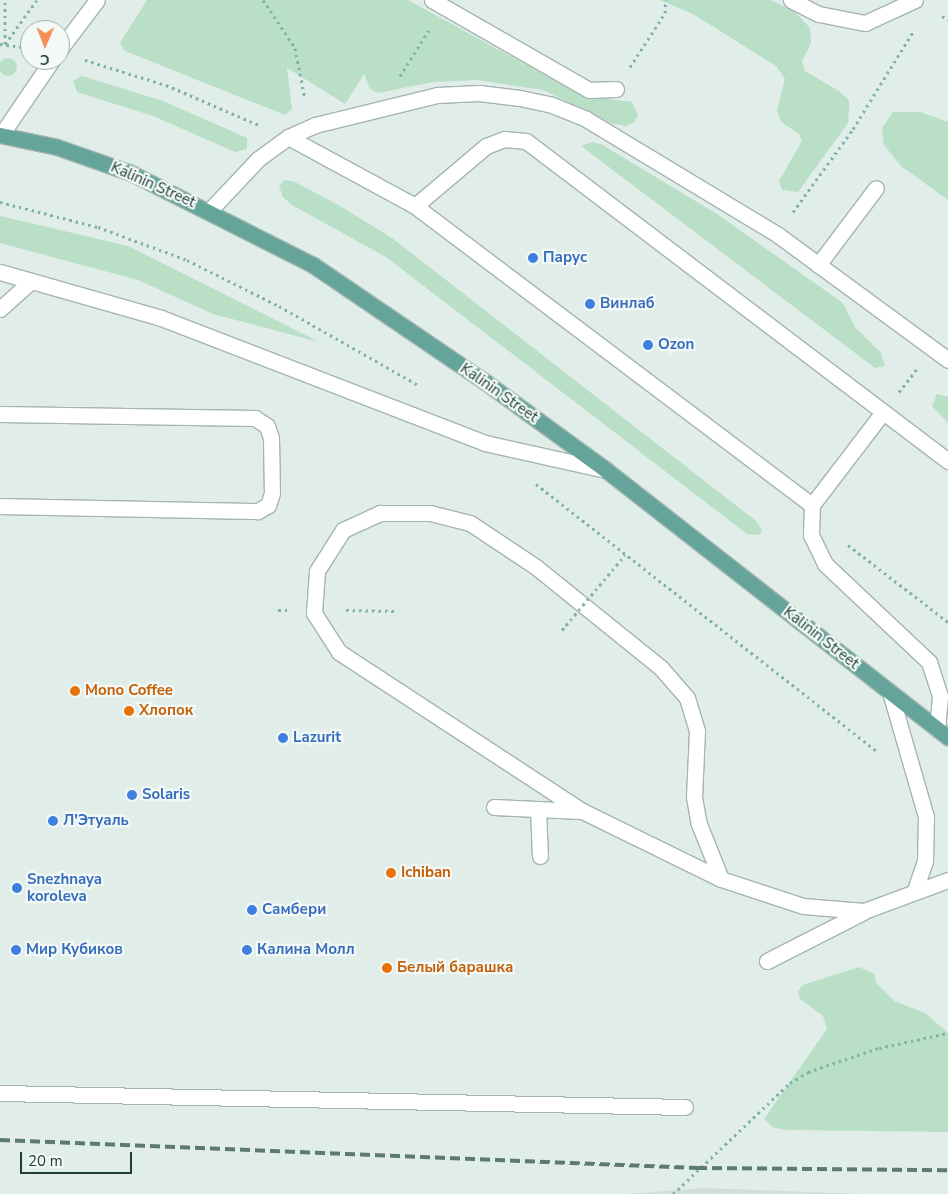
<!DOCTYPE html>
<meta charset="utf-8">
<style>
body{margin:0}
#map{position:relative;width:948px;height:1194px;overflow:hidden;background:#e1ede9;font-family:"Nunito Sans",sans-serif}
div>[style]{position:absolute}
.built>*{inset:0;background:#d0ddd8}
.green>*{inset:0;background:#b9dfc7}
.round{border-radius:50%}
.path>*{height:3px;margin-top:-1.5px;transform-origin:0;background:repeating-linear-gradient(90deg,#80b2a7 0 2.5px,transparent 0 6.5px)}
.roads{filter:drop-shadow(1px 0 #a4b5b1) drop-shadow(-1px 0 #a4b5b1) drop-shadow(0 1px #a4b5b1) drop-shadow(0 -1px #a4b5b1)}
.service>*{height:15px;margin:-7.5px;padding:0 7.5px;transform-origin:7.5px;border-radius:7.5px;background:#fff}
.secondary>*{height:15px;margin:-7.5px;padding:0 7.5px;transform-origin:7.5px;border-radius:7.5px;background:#fff}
.primary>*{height:15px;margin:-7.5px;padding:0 7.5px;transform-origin:7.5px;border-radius:7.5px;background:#64a49a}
.rail>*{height:4px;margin-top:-2px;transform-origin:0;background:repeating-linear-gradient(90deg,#5b7a75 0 10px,transparent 0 15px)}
.path-bridge>*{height:3px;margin-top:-1.5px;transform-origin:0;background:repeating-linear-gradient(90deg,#80b2a7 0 2.5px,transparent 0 6.5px)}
.dots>*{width:14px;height:14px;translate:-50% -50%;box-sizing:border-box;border:2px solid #f2f9f6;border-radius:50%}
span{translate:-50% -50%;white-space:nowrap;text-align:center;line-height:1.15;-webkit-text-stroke:4.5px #f2f9f6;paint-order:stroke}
.street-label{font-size:15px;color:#213e39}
.shop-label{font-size:15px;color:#366cbe;font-weight:700}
.left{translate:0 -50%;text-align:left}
.food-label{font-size:15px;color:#c56008;font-weight:700}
.north{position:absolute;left:20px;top:20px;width:50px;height:50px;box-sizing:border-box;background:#f2f9f6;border:1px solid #9eaeaa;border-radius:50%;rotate:181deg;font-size:14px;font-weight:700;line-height:20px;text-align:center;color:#213e39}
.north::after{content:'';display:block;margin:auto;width:18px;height:22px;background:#f88c54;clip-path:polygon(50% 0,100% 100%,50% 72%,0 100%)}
.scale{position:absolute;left:20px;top:1152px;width:112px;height:22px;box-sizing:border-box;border:2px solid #213e39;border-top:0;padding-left:6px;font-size:15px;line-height:18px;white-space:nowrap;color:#213e39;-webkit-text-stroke:4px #f2f9f6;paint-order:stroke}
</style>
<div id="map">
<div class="built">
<div style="clip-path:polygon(705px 1188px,863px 1194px,627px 1194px)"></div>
</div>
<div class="green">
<div style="clip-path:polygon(147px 0,408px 0,583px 96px,632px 102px,638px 115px,634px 122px,626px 126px,613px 124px,543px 90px,477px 80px,433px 82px,378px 93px,370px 89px,364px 74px,345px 104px,287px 68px,292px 109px,285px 115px,125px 51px,120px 43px)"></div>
<div style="clip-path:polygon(660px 0,771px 0,795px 12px,810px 28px,811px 43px,802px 61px,805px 71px,839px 91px,849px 100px,849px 110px,848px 123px,798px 192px,782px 190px,779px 181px,802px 141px,799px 134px,781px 122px,777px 110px,785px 79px,776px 66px,693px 14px)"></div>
<div class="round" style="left:-1px;top:58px;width:18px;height:18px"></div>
<div style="clip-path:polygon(82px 76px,163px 101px,247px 138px,247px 149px,235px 152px,153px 116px,77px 92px,73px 81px)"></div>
<div style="clip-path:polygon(893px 112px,920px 112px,948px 122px,948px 200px,901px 166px,884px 145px,882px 128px)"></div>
<div style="clip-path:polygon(592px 142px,601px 144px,717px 214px,843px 303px,855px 327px,881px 353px,885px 366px,875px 368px,581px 146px)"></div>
<div style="clip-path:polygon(284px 180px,295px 182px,340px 206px,392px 238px,756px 521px,762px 530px,760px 535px,747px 534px,386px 257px,292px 205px,283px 197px,279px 186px)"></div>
<div style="clip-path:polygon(0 216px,128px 246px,319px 342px,213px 314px,138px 280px,0 243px)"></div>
<div style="clip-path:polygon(937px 394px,948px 397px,948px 423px,932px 406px)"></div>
<div style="clip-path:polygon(859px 967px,874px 974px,876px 983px,894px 1001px,925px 1013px,948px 1033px,948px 1132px,790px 1130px,774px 1128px,764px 1119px,827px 1029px,823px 1016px,800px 999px,798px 991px,803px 985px)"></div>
</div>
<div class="path">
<div style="left:263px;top:0;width:58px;rotate:56.3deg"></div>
<div style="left:295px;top:48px;width:52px;rotate:78.9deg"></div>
<div style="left:942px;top:16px;width:7px;rotate:27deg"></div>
<div style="left:0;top:44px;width:27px;rotate:8deg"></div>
<div style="left:5px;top:44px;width:54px;rotate:-54deg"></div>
<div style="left:5px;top:44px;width:44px;rotate:-90deg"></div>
<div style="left:85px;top:60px;width:85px;rotate:17.2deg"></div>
<div style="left:166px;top:85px;width:101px;rotate:23.3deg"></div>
<div style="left:630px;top:67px;width:64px;rotate:-57.1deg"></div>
<div style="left:665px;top:13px;width:13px;rotate:-86deg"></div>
<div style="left:400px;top:76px;width:54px;rotate:-57.8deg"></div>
<div style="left:0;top:202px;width:101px;rotate:14.3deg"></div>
<div style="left:98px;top:227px;width:95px;rotate:20.3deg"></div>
<div style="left:187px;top:260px;width:103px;rotate:26.6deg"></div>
<div style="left:279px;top:306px;width:160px;rotate:29.6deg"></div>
<div style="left:793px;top:212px;width:102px;rotate:-54.1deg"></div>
<div style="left:853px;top:129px;width:114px;rotate:-58.3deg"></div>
<div style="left:899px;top:392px;width:29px;rotate:-52deg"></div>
<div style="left:536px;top:484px;width:433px;rotate:38.1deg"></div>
<div style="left:848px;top:545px;width:126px;rotate:37.6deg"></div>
<div style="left:278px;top:610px;width:9px"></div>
<div style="left:346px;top:610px;width:52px;rotate:1.1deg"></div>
<div style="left:673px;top:1194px;width:161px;rotate:-43.5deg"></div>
<div style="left:790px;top:1083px;width:21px;rotate:-31deg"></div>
<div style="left:808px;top:1072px;width:75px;rotate:-18.7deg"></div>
<div style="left:879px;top:1048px;width:71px;rotate:-12.3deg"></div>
</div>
<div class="roads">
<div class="service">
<div style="left:432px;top:0;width:181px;rotate:29.8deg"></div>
<div style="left:589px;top:90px;width:27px;rotate:-2deg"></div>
<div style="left:791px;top:0;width:31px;rotate:27deg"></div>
<div style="left:819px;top:14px;width:47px;rotate:11.1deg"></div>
<div style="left:865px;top:23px;width:55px;rotate:-24.7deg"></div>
<div style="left:288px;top:137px;width:145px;rotate:28.5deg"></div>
<div style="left:415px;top:206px;width:497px;rotate:37deg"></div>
<div style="left:812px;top:505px;width:30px;rotate:92deg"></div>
<div style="left:811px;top:535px;width:32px;rotate:64deg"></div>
<div style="left:825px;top:564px;width:143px;rotate:43.3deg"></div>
<div style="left:929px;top:662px;width:36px;rotate:72deg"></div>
<div style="left:940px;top:696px;width:33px;rotate:95deg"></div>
<div style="left:415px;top:206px;width:93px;rotate:-40.2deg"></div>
<div style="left:486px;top:146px;width:19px;rotate:-21deg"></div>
<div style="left:504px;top:139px;width:22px;rotate:5deg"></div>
<div style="left:526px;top:141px;width:530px;rotate:37.17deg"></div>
<div style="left:210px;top:210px;width:70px;rotate:-46.7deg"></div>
<div style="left:258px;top:159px;width:37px;rotate:-36deg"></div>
<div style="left:288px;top:137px;width:30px;rotate:-24deg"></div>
<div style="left:315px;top:125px;width:126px;rotate:-13.8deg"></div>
<div style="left:437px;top:95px;width:42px;rotate:-2.7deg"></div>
<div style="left:479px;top:93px;width:41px;rotate:7deg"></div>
<div style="left:520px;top:98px;width:33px;rotate:12deg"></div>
<div style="left:552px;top:105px;width:37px;rotate:22deg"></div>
<div style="left:586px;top:119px;width:224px;rotate:31.1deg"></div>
<div style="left:778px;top:235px;width:211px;rotate:36.3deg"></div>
<div style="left:818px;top:265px;width:96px;rotate:-53deg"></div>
<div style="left:0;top:272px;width:167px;rotate:15.9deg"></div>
<div style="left:161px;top:318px;width:347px;rotate:21.1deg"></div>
<div style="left:485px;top:443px;width:124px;rotate:12.6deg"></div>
<div style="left:0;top:309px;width:42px;rotate:-42.1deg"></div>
<div style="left:0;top:414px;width:255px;rotate:0.9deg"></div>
<div style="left:255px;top:418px;width:14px;rotate:34deg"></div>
<div style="left:267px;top:426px;width:13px;rotate:72deg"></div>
<div style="left:271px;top:438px;width:55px;rotate:89deg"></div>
<div style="left:272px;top:493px;width:13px;rotate:108deg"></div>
<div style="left:268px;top:505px;width:12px;rotate:149deg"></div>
<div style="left:258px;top:511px;width:258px;rotate:-178.9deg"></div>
<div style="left:812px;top:505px;width:117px;rotate:-52.6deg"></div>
<div style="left:890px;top:692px;width:130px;rotate:73.9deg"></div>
<div style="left:926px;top:817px;width:44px;rotate:91.3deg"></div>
<div style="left:925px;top:861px;width:31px;rotate:109deg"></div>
<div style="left:494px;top:807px;width:86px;rotate:2.7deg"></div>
<div style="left:538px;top:809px;width:47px;rotate:87.6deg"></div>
<div style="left:721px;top:879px;width:155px;rotate:-153.9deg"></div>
<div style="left:582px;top:811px;width:290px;rotate:-146.8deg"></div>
<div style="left:339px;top:652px;width:46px;rotate:-122.7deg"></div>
<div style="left:314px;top:613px;width:42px;rotate:-85.9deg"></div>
<div style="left:317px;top:571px;width:49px;rotate:-57.6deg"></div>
<div style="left:343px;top:530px;width:41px;rotate:-24.7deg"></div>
<div style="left:380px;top:513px;width:50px"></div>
<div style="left:430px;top:513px;width:41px;rotate:14deg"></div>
<div style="left:470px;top:523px;width:79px;rotate:33.7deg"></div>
<div style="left:536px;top:567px;width:161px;rotate:38.9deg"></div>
<div style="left:661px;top:668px;width:40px;rotate:49deg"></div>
<div style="left:687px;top:698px;width:34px;rotate:73deg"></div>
<div style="left:697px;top:731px;width:66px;rotate:92.6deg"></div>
<div style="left:694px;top:797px;width:27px;rotate:80deg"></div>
<div style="left:699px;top:824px;width:59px;rotate:68.2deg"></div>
<div style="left:721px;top:879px;width:86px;rotate:18.2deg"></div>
<div style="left:803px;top:906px;width:61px;rotate:4.7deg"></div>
<div style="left:864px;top:911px;width:90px;rotate:-20.3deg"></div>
<div style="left:767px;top:961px;width:108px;rotate:-27deg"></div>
<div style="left:0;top:1093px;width:685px;rotate:1.17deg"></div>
</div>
<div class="secondary">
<div style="left:60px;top:49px;width:61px;rotate:-52.9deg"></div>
<div style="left:1px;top:135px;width:91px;rotate:-55.8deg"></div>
</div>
<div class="primary">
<div style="left:0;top:135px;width:58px;rotate:11.9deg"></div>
<div style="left:57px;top:147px;width:78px;rotate:19.4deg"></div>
<div style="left:131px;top:173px;width:204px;rotate:26.8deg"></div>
<div style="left:313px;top:265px;width:207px;rotate:34.2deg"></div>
<div style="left:484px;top:381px;width:151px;rotate:36.1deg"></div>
<div style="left:606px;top:470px;width:434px;rotate:38deg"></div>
</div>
</div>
<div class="rail">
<div style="left:0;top:1140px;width:698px;rotate:2.3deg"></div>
<div style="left:697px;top:1168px;width:251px;rotate:0.5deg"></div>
</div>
<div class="path-bridge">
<div style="left:562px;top:630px;width:98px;rotate:-50deg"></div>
</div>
<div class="dots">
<div style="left:533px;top:258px;background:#3f7fe0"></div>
<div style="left:590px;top:304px;background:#3f7fe0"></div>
<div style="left:648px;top:345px;background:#3f7fe0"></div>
<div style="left:75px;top:691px;background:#e8710a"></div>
<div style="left:129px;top:711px;background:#e8710a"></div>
<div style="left:283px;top:738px;background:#3f7fe0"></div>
<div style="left:132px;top:795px;background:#3f7fe0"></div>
<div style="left:53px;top:821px;background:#3f7fe0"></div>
<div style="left:391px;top:873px;background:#e8710a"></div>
<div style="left:17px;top:888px;background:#3f7fe0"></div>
<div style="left:252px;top:910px;background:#3f7fe0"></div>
<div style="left:16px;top:950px;background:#3f7fe0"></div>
<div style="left:247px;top:950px;background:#3f7fe0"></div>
<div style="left:387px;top:968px;background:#e8710a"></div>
</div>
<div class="street-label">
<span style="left:153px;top:185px;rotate:24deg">Kalinin Street</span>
<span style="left:499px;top:393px;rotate:35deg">Kalinin Street</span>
<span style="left:821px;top:638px;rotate:38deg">Kalinin Street</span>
</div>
<div class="shop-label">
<span class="left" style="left:543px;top:258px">Парус</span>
<span class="left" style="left:600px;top:304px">Винлаб</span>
<span class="left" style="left:658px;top:345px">Ozon</span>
<span class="left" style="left:293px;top:738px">Lazurit</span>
<span class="left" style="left:142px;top:795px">Solaris</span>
<span class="left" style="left:63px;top:821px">Л'Этуаль</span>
<span class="left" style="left:27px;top:888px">Snezhnaya<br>koroleva</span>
<span class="left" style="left:262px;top:910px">Самбери</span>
<span class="left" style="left:26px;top:950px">Мир Кубиков</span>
<span class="left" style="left:257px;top:950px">Калина Молл</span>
</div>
<div class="food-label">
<span class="left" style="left:85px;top:691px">Mono Coffee</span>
<span class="left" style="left:139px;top:711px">Хлопок</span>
<span class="left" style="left:401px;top:873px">Ichiban</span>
<span class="left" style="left:397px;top:968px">Белый барашка</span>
</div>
<div class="north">С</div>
<div class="scale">20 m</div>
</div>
